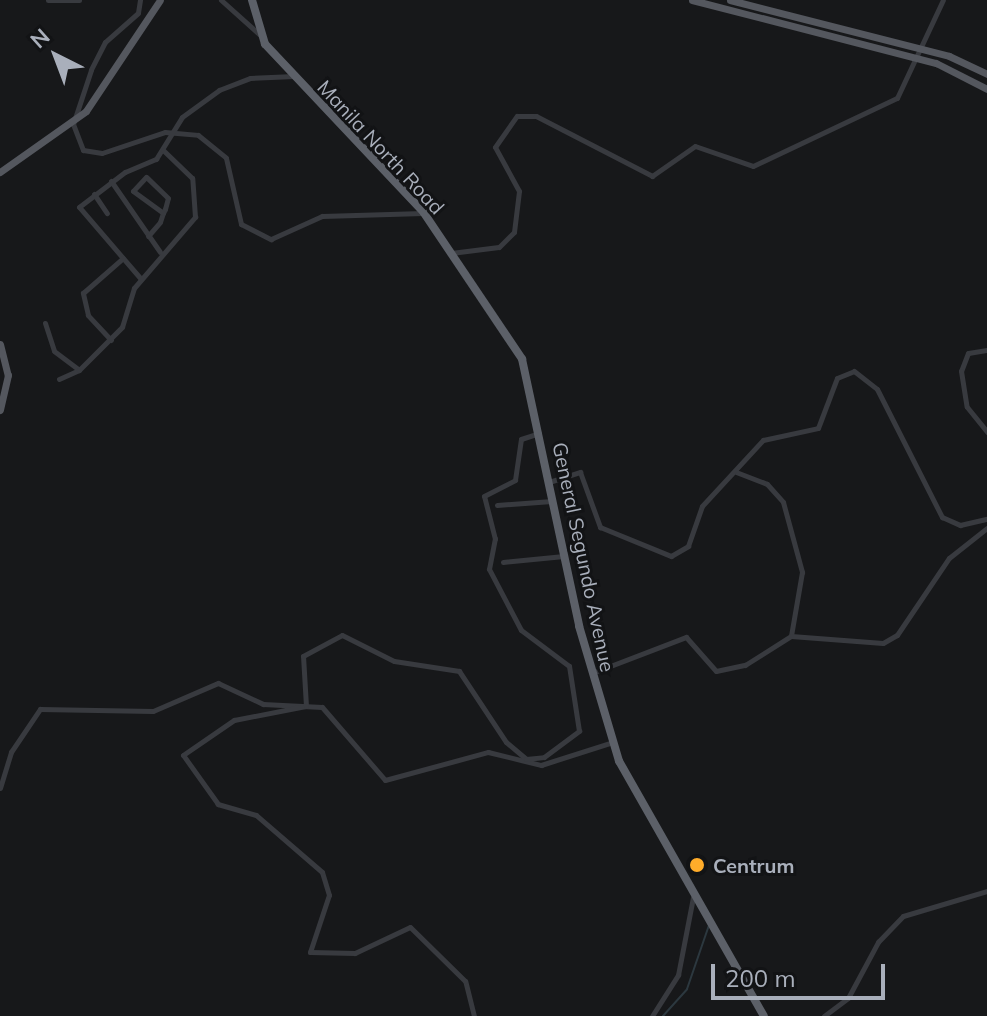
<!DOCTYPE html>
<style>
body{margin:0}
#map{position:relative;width:987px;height:1016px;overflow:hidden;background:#17181a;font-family:Mulish,sans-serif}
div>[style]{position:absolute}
.stream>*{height:2px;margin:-1px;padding:0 1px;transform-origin:1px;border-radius:1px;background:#2c383f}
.minor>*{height:5px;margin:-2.5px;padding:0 2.5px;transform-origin:2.5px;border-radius:2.5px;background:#383a3f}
.primary>*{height:7px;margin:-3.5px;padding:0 3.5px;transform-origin:3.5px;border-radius:3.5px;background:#54575e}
.trunk>*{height:8px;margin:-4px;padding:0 4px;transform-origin:4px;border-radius:4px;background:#5c6068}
.dots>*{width:22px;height:22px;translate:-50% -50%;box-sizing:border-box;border:4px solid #121315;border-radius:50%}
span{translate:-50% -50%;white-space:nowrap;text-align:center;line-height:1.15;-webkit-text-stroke:6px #121315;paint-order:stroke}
.street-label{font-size:20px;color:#a9afbb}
.poi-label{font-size:20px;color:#a9afbb;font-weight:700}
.left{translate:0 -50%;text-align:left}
.north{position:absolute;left:16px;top:16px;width:80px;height:80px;-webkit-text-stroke:6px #121315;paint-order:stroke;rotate:318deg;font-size:22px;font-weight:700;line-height:32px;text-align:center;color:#a9afbb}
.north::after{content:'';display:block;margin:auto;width:28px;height:36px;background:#a9afbb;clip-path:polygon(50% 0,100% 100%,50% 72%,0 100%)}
.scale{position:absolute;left:711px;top:964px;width:174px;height:36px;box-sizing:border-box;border:4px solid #a9afbb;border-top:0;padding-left:10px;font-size:24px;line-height:28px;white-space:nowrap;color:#a9afbb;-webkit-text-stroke:6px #121315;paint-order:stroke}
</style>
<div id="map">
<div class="stream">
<div style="left:663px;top:1016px;width:36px;rotate:-48deg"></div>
<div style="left:687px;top:989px;width:68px;rotate:-71deg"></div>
</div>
<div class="minor">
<div style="left:48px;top:0;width:31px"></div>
<div style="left:140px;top:0;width:13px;rotate:99deg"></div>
<div style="left:138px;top:13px;width:44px;rotate:138.7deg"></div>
<div style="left:105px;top:42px;width:31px;rotate:117deg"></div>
<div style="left:91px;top:70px;width:57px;rotate:108.4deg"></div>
<div style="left:73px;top:124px;width:28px;rotate:69deg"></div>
<div style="left:83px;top:150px;width:19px;rotate:9deg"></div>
<div style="left:102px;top:153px;width:66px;rotate:-18.4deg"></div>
<div style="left:165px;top:132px;width:33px;rotate:5deg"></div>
<div style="left:198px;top:135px;width:36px;rotate:39deg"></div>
<div style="left:226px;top:158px;width:68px;rotate:77.2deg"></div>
<div style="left:241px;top:224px;width:34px;rotate:27deg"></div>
<div style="left:271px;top:239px;width:56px;rotate:-24.3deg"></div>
<div style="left:322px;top:216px;width:101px;rotate:-1.7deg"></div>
<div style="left:221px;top:0;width:52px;rotate:41.9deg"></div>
<div style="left:111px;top:181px;width:86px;rotate:55.4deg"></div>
<div style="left:94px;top:194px;width:23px;rotate:56deg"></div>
<div style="left:148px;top:236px;width:18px;rotate:-49deg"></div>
<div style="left:160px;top:222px;width:9px;rotate:-72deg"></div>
<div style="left:163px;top:213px;width:4px;rotate:-63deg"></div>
<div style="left:165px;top:209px;width:11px;rotate:-75deg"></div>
<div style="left:168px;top:198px;width:30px;rotate:-136deg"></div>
<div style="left:146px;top:177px;width:19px;rotate:133deg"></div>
<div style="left:133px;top:191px;width:37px;rotate:36deg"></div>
<div style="left:451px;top:253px;width:48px;rotate:-7.1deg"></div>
<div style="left:499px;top:247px;width:21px;rotate:-45deg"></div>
<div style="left:514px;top:232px;width:41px;rotate:-83deg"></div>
<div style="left:519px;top:191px;width:50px;rotate:-118.6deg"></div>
<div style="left:495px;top:147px;width:38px;rotate:-55deg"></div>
<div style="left:517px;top:116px;width:19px"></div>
<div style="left:536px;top:116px;width:131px;rotate:27.3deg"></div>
<div style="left:652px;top:176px;width:52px;rotate:-34.9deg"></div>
<div style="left:695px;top:146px;width:61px;rotate:19deg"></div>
<div style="left:753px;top:166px;width:159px;rotate:-25.3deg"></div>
<div style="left:897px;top:98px;width:108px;rotate:-64.9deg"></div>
<div style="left:141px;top:279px;width:95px;rotate:-130.7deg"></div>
<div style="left:79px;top:207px;width:58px;rotate:-37.3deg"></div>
<div style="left:125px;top:172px;width:34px;rotate:-23deg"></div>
<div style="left:156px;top:159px;width:49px;rotate:-58.2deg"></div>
<div style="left:182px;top:117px;width:46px;rotate:-36.1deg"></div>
<div style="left:219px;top:90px;width:33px;rotate:-21deg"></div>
<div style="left:250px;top:78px;width:44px;rotate:-2.6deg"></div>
<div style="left:45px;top:323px;width:29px;rotate:72deg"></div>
<div style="left:54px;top:351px;width:30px;rotate:37deg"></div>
<div style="left:111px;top:340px;width:34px;rotate:-133deg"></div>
<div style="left:88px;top:315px;width:23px;rotate:-103deg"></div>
<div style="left:83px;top:293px;width:53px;rotate:-41.2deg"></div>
<div style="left:987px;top:350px;width:19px;rotate:171deg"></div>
<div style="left:968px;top:353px;width:19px;rotate:111deg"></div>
<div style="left:961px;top:371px;width:36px;rotate:81deg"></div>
<div style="left:967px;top:407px;width:32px;rotate:51deg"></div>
<div style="left:59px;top:379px;width:22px;rotate:-24deg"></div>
<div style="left:79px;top:370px;width:61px;rotate:-45deg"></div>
<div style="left:122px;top:327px;width:41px;rotate:-72.9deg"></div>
<div style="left:134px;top:288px;width:94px;rotate:-49.3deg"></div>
<div style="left:195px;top:217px;width:39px;rotate:-94deg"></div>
<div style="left:192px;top:178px;width:40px;rotate:-136deg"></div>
<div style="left:736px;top:472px;width:33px;rotate:21deg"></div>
<div style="left:767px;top:484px;width:24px;rotate:48deg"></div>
<div style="left:783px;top:502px;width:73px;rotate:74.8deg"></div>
<div style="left:802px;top:572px;width:65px;rotate:99.8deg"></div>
<div style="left:549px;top:482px;width:33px;rotate:-18deg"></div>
<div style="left:580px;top:472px;width:59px;rotate:70deg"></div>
<div style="left:600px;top:527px;width:77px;rotate:22.2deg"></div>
<div style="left:671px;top:556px;width:20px;rotate:-30deg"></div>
<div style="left:688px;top:546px;width:42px;rotate:-70.7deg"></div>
<div style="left:702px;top:506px;width:90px;rotate:-47.3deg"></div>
<div style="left:763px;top:440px;width:56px;rotate:-12.3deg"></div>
<div style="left:818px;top:428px;width:53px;rotate:-69.2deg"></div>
<div style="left:837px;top:378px;width:18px;rotate:-22deg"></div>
<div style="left:854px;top:371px;width:29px;rotate:38deg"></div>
<div style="left:877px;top:389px;width:144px;rotate:63.1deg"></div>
<div style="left:942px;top:517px;width:20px;rotate:24deg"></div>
<div style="left:960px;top:525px;width:28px;rotate:-13deg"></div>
<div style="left:497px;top:505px;width:55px;rotate:-4.2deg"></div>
<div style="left:503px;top:562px;width:61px;rotate:-5.6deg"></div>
<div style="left:592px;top:673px;width:101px;rotate:-21deg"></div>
<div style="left:686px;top:637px;width:45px;rotate:48.6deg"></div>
<div style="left:716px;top:671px;width:30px;rotate:-12deg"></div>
<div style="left:745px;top:665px;width:54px;rotate:-32.2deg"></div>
<div style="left:791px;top:636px;width:92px;rotate:4.4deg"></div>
<div style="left:883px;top:643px;width:16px;rotate:-30deg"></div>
<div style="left:897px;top:635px;width:93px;rotate:-56deg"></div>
<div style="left:949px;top:558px;width:48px;rotate:-38.3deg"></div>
<div style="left:0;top:788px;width:38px;rotate:-73deg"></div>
<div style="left:11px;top:752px;width:52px;rotate:-56deg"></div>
<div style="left:40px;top:709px;width:113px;rotate:1deg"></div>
<div style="left:153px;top:711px;width:71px;rotate:-23.3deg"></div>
<div style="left:218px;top:683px;width:50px;rotate:25deg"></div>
<div style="left:263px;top:704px;width:59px;rotate:2.9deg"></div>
<div style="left:322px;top:707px;width:96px;rotate:49.2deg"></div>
<div style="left:385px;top:780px;width:107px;rotate:-15.2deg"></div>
<div style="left:488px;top:752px;width:55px;rotate:13.8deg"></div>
<div style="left:541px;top:765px;width:76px;rotate:-17.7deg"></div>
<div style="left:474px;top:1016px;width:36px;rotate:-104deg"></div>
<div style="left:465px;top:981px;width:77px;rotate:-135.5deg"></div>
<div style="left:410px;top:927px;width:61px;rotate:154.7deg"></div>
<div style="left:355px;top:953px;width:45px;rotate:-178.7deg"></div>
<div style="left:310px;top:952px;width:60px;rotate:-71.6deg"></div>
<div style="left:329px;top:895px;width:24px;rotate:-107deg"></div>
<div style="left:322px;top:872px;width:87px;rotate:-139.2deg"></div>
<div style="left:256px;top:815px;width:40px;rotate:-164deg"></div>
<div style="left:218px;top:804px;width:60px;rotate:-125.5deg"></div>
<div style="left:183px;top:755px;width:62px;rotate:-34.5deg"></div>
<div style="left:234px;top:720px;width:73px;rotate:-11deg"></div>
<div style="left:306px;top:706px;width:50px;rotate:-93.4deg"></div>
<div style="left:303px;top:656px;width:44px;rotate:-28.3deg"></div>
<div style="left:342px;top:635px;width:58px;rotate:26.6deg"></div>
<div style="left:394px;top:661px;width:66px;rotate:8.7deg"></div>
<div style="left:459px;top:671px;width:85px;rotate:56.5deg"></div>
<div style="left:506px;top:742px;width:26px;rotate:40deg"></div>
<div style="left:526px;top:759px;width:18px;rotate:-6deg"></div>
<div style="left:544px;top:757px;width:44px;rotate:-36.6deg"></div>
<div style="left:579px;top:731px;width:66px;rotate:-98.7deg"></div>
<div style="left:569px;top:666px;width:60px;rotate:-143.1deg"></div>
<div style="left:521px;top:630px;width:69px;rotate:-117.7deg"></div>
<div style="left:489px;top:569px;width:31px;rotate:-79deg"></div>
<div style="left:495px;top:539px;width:44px;rotate:-104.3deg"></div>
<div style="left:484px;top:496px;width:35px;rotate:-27deg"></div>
<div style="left:515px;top:480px;width:41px;rotate:-81.7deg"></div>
<div style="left:521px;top:439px;width:19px;rotate:-18deg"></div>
<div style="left:652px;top:1016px;width:49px;rotate:-57.6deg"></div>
<div style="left:678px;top:975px;width:79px;rotate:-79.1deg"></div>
<div style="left:824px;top:1016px;width:30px;rotate:-37deg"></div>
<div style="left:848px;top:998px;width:64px;rotate:-61.8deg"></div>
<div style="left:878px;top:942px;width:36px;rotate:-46deg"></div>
<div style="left:903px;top:916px;width:88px;rotate:-16.6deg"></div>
</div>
<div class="primary">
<div style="left:692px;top:0;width:252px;rotate:14.5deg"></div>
<div style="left:936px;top:63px;width:57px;rotate:27deg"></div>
<div style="left:730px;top:0;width:226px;rotate:14.3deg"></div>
<div style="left:949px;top:56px;width:42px;rotate:25.3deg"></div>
<div style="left:0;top:172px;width:105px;rotate:-35.3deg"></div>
<div style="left:86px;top:111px;width:133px;rotate:-56.3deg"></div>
<div style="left:0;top:344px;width:32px;rotate:76deg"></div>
<div style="left:8px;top:375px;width:36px;rotate:103deg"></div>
</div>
<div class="trunk">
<div style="left:252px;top:0;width:46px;rotate:73.5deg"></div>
<div style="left:265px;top:44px;width:232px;rotate:46.7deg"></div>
<div style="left:424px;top:213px;width:176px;rotate:56.1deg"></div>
<div style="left:522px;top:359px;width:273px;rotate:77.9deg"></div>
<div style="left:579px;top:626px;width:141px;rotate:73.5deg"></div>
<div style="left:619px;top:761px;width:293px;rotate:60.4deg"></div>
</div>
<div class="dots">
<div style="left:697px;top:865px;background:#ffac2a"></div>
</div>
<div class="street-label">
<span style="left:381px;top:147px;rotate:47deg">Manila North Road</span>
<span style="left:584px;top:557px;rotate:78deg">General Segundo Avenue</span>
</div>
<div class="poi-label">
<span class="left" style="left:713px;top:865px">Centrum</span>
</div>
<div class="north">N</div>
<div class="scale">200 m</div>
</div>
